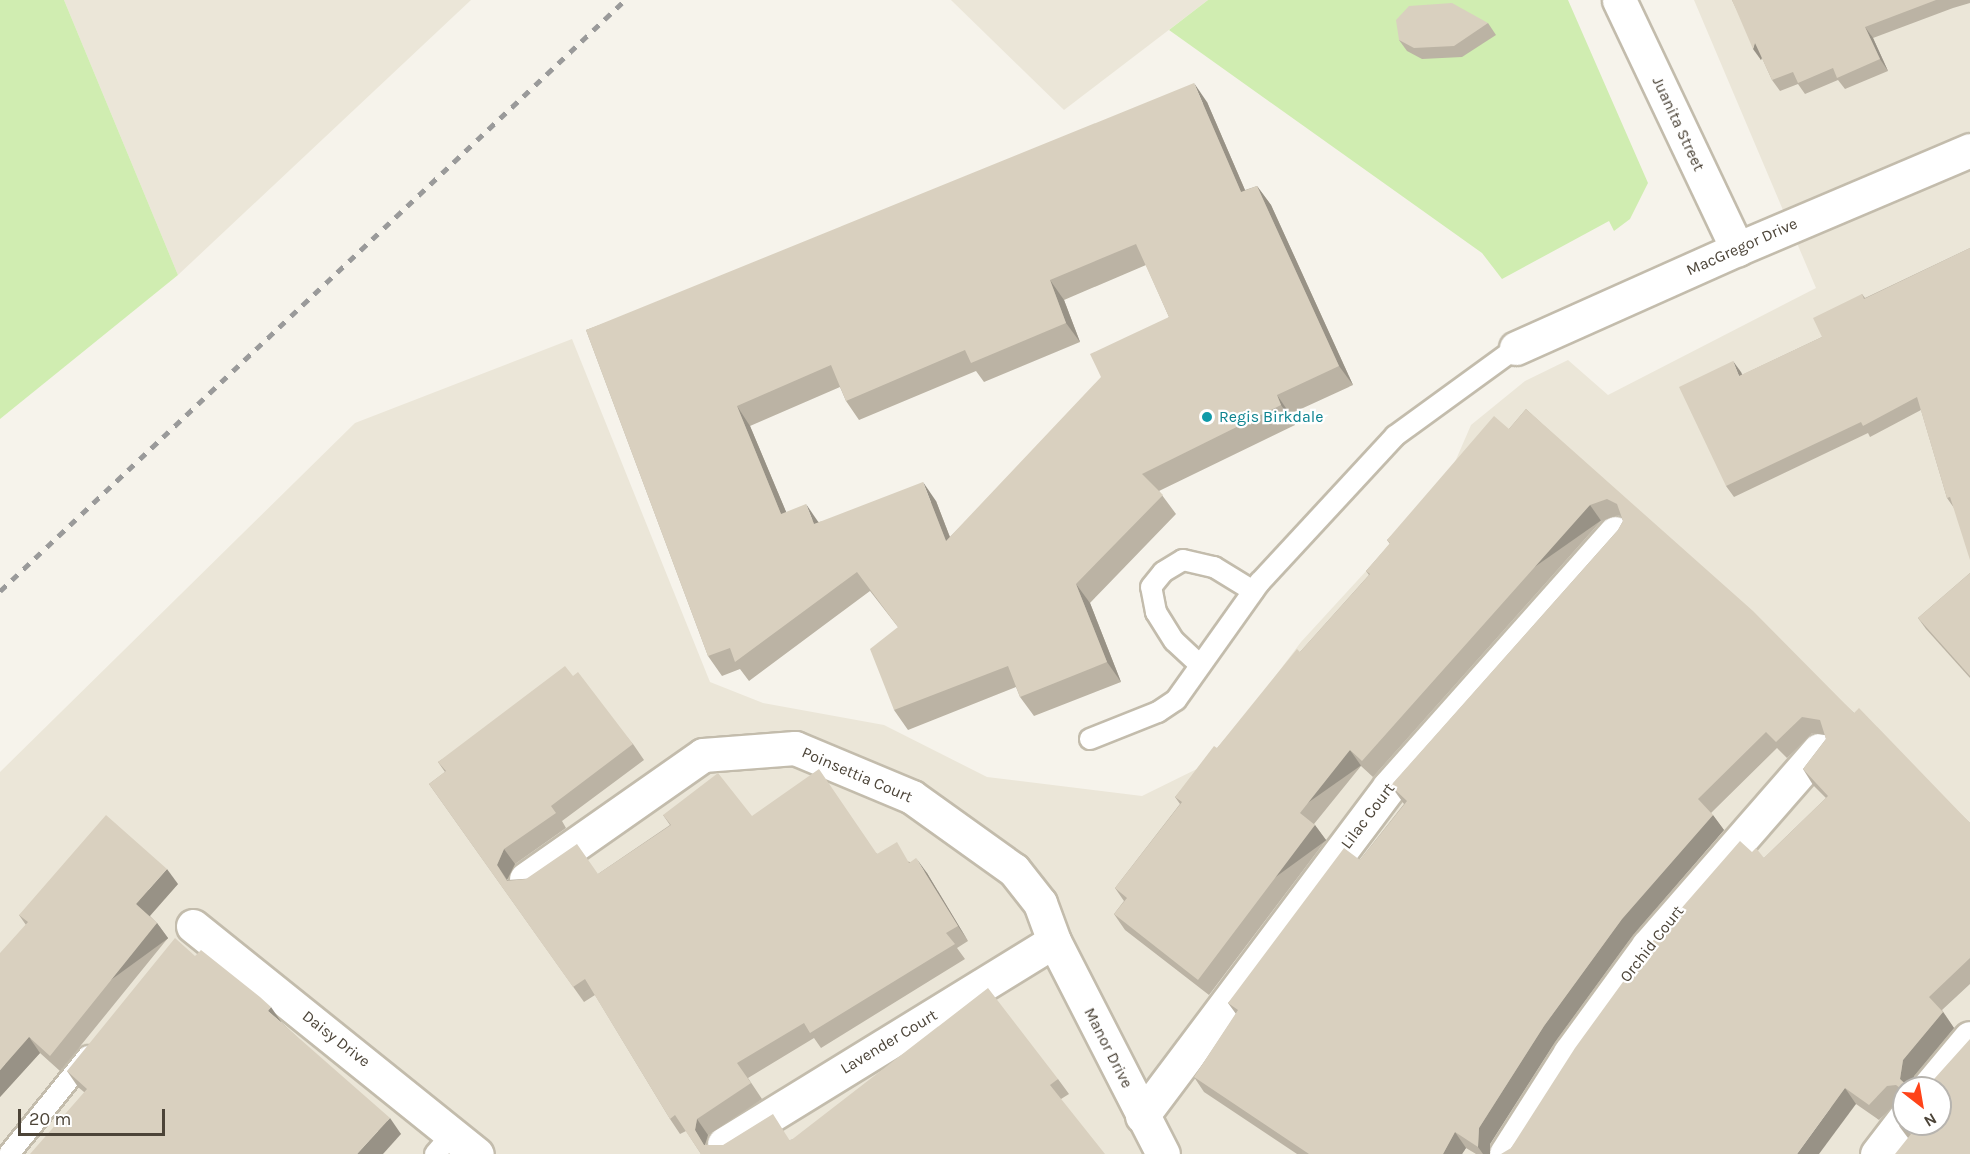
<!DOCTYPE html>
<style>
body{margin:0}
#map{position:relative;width:1970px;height:1154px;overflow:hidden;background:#f6f3eb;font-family:Karla,sans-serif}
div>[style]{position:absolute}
.residential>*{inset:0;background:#ebe6d8}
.green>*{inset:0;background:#d0edb1}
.roads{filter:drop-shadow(2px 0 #c3bcac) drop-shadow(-2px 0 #c3bcac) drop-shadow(0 2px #c3bcac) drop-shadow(0 -2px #c3bcac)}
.service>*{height:20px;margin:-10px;padding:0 10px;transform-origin:10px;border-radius:10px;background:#fff}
.minor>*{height:33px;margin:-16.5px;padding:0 16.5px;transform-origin:16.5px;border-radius:16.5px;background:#fff}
.rail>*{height:4.5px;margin-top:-2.25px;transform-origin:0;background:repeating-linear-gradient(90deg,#9a9a9a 0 8px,transparent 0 16px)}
.wall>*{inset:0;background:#bbb3a4}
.shaded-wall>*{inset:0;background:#989286;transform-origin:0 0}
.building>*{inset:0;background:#d9d0bf}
.dots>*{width:16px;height:16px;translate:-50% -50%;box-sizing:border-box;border:3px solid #fff;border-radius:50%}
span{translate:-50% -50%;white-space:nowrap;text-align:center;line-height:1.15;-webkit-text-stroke:4.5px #fff;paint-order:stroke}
.street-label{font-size:16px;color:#4c4438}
.culture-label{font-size:16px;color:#0d838f}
.left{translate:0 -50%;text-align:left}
.north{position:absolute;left:1892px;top:1076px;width:60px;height:60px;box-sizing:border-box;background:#fff;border:2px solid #b7b4af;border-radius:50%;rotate:149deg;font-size:16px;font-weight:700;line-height:24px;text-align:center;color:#4c4438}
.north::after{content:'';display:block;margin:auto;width:21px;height:27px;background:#ff4319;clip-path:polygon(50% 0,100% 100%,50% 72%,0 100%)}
.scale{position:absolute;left:18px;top:1109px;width:147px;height:27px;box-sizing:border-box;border:3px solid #4c4438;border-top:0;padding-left:8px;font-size:18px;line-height:21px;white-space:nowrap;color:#4c4438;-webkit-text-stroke:4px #fff;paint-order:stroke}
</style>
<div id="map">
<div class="residential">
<div style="clip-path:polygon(64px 0,471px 0,178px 275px)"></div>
<div style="clip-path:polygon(951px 0,1208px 0,1064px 110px)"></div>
<div style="clip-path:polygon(evenodd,1694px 0,1970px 0,1970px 1154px,0 1154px,0 772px,355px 423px,572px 339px,710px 682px,763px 703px,884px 725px,987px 777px,1142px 796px,1211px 762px,1301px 642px,1445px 485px,1471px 425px,1525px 381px,1568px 360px,1608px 395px,1816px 288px,1694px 0,1904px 1088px,1940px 1088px,1940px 1124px,1904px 1124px,1904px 1088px)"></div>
</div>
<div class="green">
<div style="clip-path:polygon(0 0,64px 0,178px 275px,0 419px)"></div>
<div style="clip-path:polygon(1208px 0,1568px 0,1648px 183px,1630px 219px,1614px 231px,1609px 221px,1502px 279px,1482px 253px,1169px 30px)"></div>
</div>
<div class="roads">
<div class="service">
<div style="left:1200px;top:665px;width:35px;rotate:-137deg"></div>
<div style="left:1174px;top:641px;width:34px;rotate:-122deg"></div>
<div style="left:1156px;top:612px;width:25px;rotate:-101deg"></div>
<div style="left:1151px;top:587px;width:19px;rotate:-51deg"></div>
<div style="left:1163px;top:572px;width:23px;rotate:-31deg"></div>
<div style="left:1183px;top:560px;width:32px;rotate:13deg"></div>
<div style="left:1214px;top:567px;width:46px;rotate:31.6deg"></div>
<div style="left:1090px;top:739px;width:73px;rotate:-21.7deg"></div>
<div style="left:1158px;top:712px;width:22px;rotate:-34deg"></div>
<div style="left:1176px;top:700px;width:145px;rotate:-54.6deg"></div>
<div style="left:1260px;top:582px;width:199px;rotate:-47.2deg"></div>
<div style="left:1395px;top:436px;width:150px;rotate:-36deg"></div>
<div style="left:9px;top:1154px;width:126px;rotate:-51.1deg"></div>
<div style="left:435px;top:1154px;width:29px;rotate:-49deg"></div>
</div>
<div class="minor">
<div style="left:1619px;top:0;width:276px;rotate:64.6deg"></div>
<div style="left:1516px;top:348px;width:242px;rotate:-24.1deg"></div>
<div style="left:1737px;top:249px;width:253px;rotate:-23deg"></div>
<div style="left:526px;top:879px;width:216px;rotate:-35deg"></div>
<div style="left:703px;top:755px;width:92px;rotate:-4.4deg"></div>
<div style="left:795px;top:748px;width:127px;rotate:22.7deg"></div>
<div style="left:912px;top:797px;width:125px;rotate:35.6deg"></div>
<div style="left:1014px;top:870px;width:42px;rotate:51.8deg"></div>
<div style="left:1040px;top:903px;width:40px;rotate:69.8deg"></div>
<div style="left:1054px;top:941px;width:239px;rotate:62.9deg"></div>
<div style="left:193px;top:926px;width:364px;rotate:38.8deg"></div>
<div style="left:1928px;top:1088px;width:65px;rotate:-50deg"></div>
<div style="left:1142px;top:1116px;width:411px;rotate:-53.1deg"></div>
<div style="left:1389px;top:787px;width:340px;rotate:-48.3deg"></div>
<div style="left:724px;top:1144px;width:387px;rotate:-31.6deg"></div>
<div style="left:1506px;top:1154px;width:120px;rotate:-57.6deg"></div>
<div style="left:1570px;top:1053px;width:132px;rotate:-53.9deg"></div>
<div style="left:1648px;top:946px;width:260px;rotate:-48.9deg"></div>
<div style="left:1877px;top:1154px;width:44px;rotate:-52.4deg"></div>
</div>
</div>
<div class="rail">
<div style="left:0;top:591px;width:860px;rotate:-43.4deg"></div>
</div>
<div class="wall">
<div style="clip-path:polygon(1732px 0,1970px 0,1970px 3px,1953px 8px,1873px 38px,1888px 71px,1845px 89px,1838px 80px,1805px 94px,1798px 84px,1780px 91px,1772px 80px,1762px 58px,1761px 60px)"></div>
<div style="clip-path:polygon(1488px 23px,1496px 35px,1462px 57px,1422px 59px,1407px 51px,1399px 40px)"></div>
<div style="clip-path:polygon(evenodd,1207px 102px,1245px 190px,1257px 186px,1271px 205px,1353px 385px,1290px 414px,1295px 425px,1159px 491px,1176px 514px,1090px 603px,1121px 682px,1034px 716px,1020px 697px,1016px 687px,908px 730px,894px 710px,898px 627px,870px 591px,749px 681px,740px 669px,722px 676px,708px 656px,586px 330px,1207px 102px,1146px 265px,1169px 317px,950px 537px,936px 501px,819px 522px,786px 512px,750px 426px,840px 387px,846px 401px,859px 420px,976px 371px,984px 382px,1080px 342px,1064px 300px,1146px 265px)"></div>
<div style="clip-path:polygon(1970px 248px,1954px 508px,1947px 498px,1921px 410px,1870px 437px,1868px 433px,1734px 497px,1726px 486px,1741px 372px,1742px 375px,1822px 337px,1862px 294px,1865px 298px)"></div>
<div style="clip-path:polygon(1526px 409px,1854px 713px,1970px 823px,1970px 984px,1942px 1010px,1954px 1028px,1904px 1088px,1904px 1101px,1897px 1102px,1879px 1120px,1856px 1104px,1511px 1148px,1752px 852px,1764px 858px,1826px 798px,1813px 785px,1803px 769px,1826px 739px,1825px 735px,1812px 733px,1787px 758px,1777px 748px,1711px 813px,1724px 830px,1633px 935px,1555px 1042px,1490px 1144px,1490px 1154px,1476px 1154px,1466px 1148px,1462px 1154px,1297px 1154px,1204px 1092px,1194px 1077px,1236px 1014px,1228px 1003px,1360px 860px,1404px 804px,1391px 786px,1618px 530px,1623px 521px,1621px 516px,1618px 515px,1601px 521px,1373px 777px,1361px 766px,1314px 824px,1326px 840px,1209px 995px,1125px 930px,1114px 914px,1124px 901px,1115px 888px,1180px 804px,1175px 797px,1300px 652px,1369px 575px,1366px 571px,1390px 544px,1387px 540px,1509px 429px)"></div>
<div style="clip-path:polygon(1970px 573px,1970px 678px,1926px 629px,1918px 618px)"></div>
<div style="clip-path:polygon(573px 676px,633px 744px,644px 760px,562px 821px,566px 828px,515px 864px,507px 880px,598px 874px,670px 825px,663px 815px,752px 816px,878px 854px,910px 862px,927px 873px,968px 941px,957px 948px,965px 959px,821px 1048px,814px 1038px,748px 1078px,762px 1099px,708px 1135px,705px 1145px,723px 1145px,790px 1140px,1058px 1079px,1069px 1094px,1061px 1099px,701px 1154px,686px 1131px,680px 1134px,670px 1119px,595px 995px,584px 1002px,429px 784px,445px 772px,438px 762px)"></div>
<div style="clip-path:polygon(178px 884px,150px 916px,157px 923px,168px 938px,60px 1071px,40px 1053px,0 1097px,26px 925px,19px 915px)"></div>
<div style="clip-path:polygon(282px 1023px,401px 1134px,84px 1092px,78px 1087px,67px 1071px)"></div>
<div style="clip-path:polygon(1899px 1126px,1970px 1154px,1908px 1138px)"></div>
</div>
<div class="shaded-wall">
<div style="clip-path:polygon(1865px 27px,1873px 38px,1888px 71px,1880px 59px)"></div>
<div style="clip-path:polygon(1755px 43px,1763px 54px,1761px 60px,1753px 49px)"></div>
<div style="clip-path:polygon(1194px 83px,1207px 102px,1254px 211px,1241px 192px)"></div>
<div style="clip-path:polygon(1257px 186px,1271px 205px,1353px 385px,1339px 366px)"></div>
<div style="clip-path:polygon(1050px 280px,1064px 300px,1080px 342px,1066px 323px)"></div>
<div style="clip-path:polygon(1733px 361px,1741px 372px,1747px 387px,1739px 376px)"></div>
<div style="clip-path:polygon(1277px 395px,1290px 414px,1295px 425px,1281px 405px)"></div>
<div style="clip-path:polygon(737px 406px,750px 426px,795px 533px,781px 514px)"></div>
<div style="clip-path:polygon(923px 482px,936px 501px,959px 561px,946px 541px)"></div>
<div style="clip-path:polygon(806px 504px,819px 523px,814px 524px)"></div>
<div style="left:1590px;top:505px;width:19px;height:343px;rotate:55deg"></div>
<div style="clip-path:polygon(1076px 584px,1090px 603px,1121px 682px,1107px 662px)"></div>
<div style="left:1350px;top:750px;width:19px;height:80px;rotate:55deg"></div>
<div style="clip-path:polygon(1713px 815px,1724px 830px,1633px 935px,1555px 1042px,1490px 1144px,1490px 1154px,1483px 1154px,1478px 1147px,1479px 1128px,1544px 1026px,1622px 919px)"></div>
<div style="left:1315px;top:825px;width:19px;height:194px;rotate:54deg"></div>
<div style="clip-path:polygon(504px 849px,515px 864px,507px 880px,518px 896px,497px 865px)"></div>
<div style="clip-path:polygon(916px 858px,927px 873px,968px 941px,958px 926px)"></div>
<div style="clip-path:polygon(167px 869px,178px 884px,147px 919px,136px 904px)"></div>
<div style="left:157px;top:923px;width:19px;height:171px;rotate:54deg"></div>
<div style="clip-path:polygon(271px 1007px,282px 1023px,268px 1011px)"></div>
<div style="clip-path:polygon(1943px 1012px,1954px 1028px,1914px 1076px,1912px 1088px,1906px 1088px,1900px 1079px,1903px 1060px)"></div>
<div style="clip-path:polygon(29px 1037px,40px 1053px,0 1097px,0 1070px)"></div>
<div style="clip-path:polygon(1845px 1088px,1856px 1104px,1819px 1154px,1797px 1154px)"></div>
<div style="clip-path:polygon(390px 1118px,401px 1134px,383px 1154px,357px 1154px)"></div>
<div style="clip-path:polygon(697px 1119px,708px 1135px,705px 1145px,704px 1145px,695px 1130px)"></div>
<div style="clip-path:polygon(1455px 1132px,1466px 1148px,1462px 1154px,1443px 1154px)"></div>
</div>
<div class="building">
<div style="clip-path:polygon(1732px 0,1936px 0,1865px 27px,1880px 59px,1837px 78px,1833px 68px,1798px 83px,1793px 72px,1772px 80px,1755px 43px,1753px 49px)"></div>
<div style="clip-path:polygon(1452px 3px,1488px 23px,1454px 46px,1414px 48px,1399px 40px,1396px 20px,1409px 6px)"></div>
<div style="clip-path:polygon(evenodd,1194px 83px,1241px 192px,1257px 186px,1339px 366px,1277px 395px,1281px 405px,1142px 474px,1163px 495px,1076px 584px,1107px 662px,1020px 697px,1008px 666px,894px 710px,870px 649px,898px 627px,857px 572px,735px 662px,730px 648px,708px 656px,586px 330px,1194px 83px,1136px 244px,1169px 317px,1090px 354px,1101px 377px,946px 541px,923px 482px,814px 524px,806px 504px,781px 514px,737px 406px,831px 365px,846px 401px,965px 350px,971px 363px,1066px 323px,1050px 280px,1136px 244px)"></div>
<div style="clip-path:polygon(1970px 248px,1970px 560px,1950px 497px,1947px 498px,1917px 397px,1863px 426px,1861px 422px,1726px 486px,1679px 387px,1733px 361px,1739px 376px,1822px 337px,1813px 318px,1862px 294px,1864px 299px)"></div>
<div style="clip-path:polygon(1526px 409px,1753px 611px,1854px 713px,1859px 708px,1970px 823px,1970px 958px,1929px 997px,1943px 1012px,1903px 1060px,1900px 1079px,1910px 1088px,1904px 1088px,1904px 1091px,1896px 1085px,1887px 1086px,1869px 1105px,1845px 1088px,1797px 1154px,1501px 1154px,1511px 1148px,1575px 1048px,1652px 942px,1740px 841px,1752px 852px,1756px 848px,1764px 858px,1828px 796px,1803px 769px,1826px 739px,1820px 720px,1802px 717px,1776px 742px,1766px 732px,1698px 799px,1713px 815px,1622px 919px,1544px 1026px,1479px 1128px,1478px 1147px,1455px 1132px,1443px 1154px,1309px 1154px,1194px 1077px,1238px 1010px,1228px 1003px,1344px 848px,1360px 860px,1407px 801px,1391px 786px,1393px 783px,1618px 530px,1623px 521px,1617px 504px,1607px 499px,1590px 505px,1362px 761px,1350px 750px,1300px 813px,1315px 825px,1198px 980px,1114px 914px,1127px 898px,1115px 888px,1182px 802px,1175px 797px,1214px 746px,1217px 748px,1297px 649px,1300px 652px,1370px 574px,1366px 571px,1390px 543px,1387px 540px,1494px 416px,1509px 429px)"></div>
<div style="clip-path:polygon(1970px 573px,1970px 676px,1918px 618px)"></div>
<div style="clip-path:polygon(565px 666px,573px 676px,578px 672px,633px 744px,551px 806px,556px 813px,504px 849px,497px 865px,507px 881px,526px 879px,577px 844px,598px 874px,671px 825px,663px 815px,718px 773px,752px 816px,819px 769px,877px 854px,897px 842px,909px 863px,916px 858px,958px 926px,946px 933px,955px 944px,810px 1033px,804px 1023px,737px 1063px,751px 1083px,697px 1119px,695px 1130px,704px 1145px,723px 1145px,773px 1114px,790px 1141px,988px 988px,1058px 1079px,1050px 1085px,1105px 1154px,701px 1154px,675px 1115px,670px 1119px,585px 979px,573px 987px,429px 784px,446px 771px,438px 762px)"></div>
<div style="clip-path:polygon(106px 815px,167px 869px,136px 904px,157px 923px,50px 1056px,29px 1037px,0 1070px,0 953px,28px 922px,19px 915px)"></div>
<div style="clip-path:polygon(175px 938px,195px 956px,201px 950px,260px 997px,271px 1007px,268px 1011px,390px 1118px,357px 1154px,30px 1154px,87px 1089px,67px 1071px)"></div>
<div style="clip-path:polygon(1970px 1039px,1970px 1154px,1895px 1154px,1911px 1134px,1899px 1126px,1904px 1119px,1904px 1124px,1940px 1124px,1940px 1088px,1926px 1088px)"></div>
</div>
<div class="dots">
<div style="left:1207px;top:417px;background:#0f9aa8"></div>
</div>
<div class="street-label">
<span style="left:1678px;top:124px;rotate:65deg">Juanita Street</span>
<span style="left:1742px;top:247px;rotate:-24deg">MacGregor Drive</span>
<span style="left:857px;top:775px;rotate:23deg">Poinsettia Court</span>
<span style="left:1368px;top:816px;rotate:-53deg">Lilac Court</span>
<span style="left:1652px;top:944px;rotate:-52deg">Orchid Court</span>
<span style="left:336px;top:1039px;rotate:38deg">Daisy Drive</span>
<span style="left:889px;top:1042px;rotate:-31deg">Lavender Court</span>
<span style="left:1108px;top:1048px;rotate:63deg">Manor Drive</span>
</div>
<div class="culture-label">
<span class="left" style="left:1219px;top:417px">Regis Birkdale</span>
</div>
<div class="north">N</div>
<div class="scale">20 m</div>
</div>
